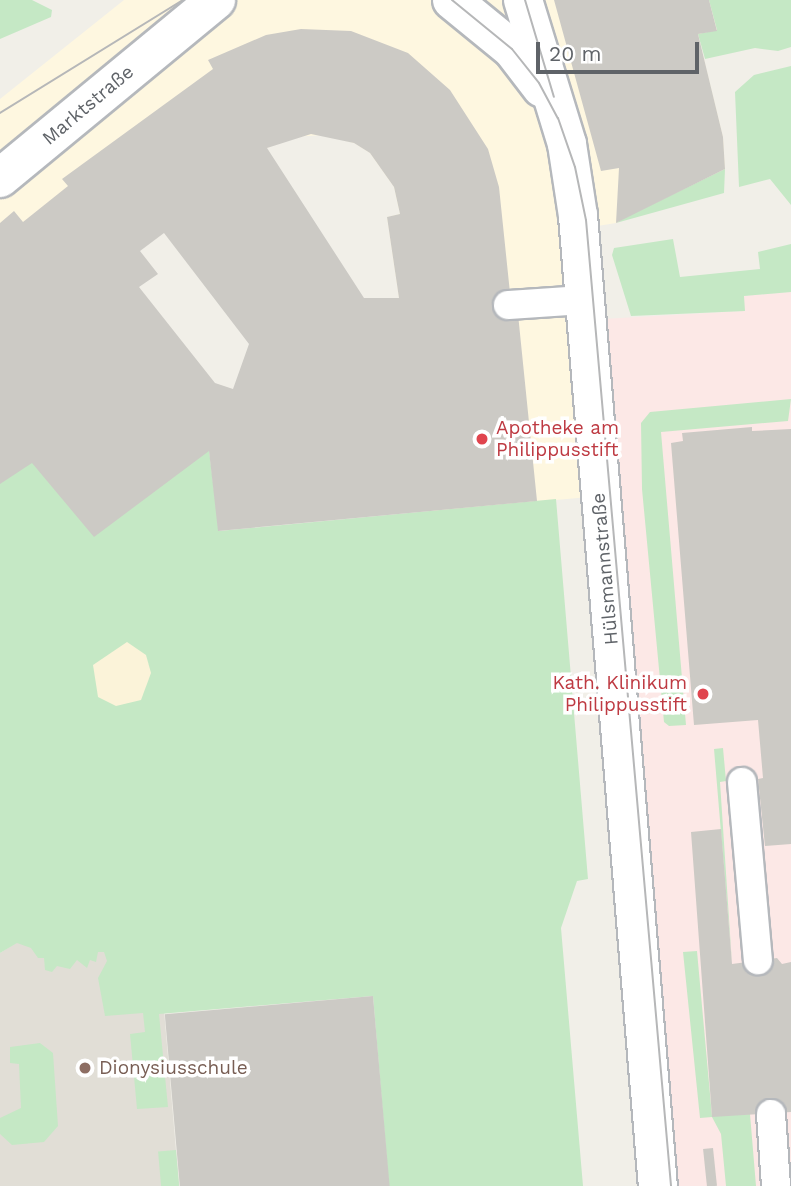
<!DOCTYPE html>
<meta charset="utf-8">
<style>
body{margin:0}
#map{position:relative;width:791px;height:1186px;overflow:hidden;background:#f1efe8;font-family:"Work Sans",sans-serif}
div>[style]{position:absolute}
.commercial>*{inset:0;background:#fef7e0}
.education>*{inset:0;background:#e1ded6}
.medical>*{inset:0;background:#fce8e6}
.green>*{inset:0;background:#c5e8c5;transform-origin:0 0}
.sand>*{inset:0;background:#fbf3d9}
.building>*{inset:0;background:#cccac5;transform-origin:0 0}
.roads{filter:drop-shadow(2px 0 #b5b8bc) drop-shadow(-2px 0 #b5b8bc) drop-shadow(0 2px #b5b8bc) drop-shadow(0 -2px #b5b8bc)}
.lane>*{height:28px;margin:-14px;padding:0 14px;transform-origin:14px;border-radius:14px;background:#fff}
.street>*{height:38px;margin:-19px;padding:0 19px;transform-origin:19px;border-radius:19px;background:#fff}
.tram>*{height:2px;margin:-1px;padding:0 1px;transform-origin:1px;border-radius:1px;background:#b6b7b8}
.dots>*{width:19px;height:19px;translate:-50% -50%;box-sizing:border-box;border:4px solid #fff;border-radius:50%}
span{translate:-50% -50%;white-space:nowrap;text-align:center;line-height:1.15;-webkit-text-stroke:7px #fff;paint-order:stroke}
.street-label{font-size:19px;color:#5f6368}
.health-label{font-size:19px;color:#be3a42}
.left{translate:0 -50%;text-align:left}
.right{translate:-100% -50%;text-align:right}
.education-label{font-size:19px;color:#785e54}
.scale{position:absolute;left:536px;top:42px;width:163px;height:32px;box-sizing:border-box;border:4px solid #5f6368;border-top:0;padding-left:9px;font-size:21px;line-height:24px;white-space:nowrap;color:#5f6368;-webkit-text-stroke:5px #fff;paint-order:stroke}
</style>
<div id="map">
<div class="commercial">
<div style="clip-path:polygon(124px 0,709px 0,717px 31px,698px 35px,723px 137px,725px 169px,616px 223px,579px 229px,599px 496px,428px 512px,405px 302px,399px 298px,387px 217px,400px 214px,394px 187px,370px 153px,354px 143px,324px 135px,292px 137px,267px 148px,140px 250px,0 379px,0 99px)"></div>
</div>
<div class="education">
<div style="clip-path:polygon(101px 890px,161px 975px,179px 1186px,0 1186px,0 953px)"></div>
</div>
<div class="medical">
<div style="clip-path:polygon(791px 292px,791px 1186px,658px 1186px,585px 320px,744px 311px,743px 296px)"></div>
</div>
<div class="green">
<div style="clip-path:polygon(0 0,32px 0,52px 10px,51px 17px,0 39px)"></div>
<div style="clip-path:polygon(709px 0,791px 0,791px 47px,778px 51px,755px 48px,705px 59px,698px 34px,717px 30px)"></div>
<div style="clip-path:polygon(791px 66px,791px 205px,770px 179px,739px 187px,735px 92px,754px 75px)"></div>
<div style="clip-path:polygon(725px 169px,724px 193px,616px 223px,626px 217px)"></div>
<div style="clip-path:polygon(673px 239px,680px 277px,760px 269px,758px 252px,791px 244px,791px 292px,744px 296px,745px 311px,631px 316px,612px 255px,614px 248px)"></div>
<div style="clip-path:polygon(791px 399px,788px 421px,661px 432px,686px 725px,669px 726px,664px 722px,642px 489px,641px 423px,650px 412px)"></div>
<div style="clip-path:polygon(209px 450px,219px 531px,556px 499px,588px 879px,577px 881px,561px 928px,583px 1186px,389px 1186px,373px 996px,159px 1014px,168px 1107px,137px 1109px,130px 1034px,145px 1032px,143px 1013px,105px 1016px,98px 978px,107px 961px,104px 952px,98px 952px,96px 962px,90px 960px,87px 968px,77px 960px,70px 969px,57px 966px,52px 972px,45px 970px,44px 958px,38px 958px,31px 948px,17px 943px,0 953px,0 483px,31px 460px)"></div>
<div style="clip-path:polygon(723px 748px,726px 781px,720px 782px,732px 964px,714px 749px)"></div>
<div style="clip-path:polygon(697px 951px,712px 1116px,750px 1114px,756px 1186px,726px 1186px,721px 1134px,712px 1117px,700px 1118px,683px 952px)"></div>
<div style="clip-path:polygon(40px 1043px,53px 1053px,58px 1126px,44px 1142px,12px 1145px,0 1134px,0 1118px,21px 1108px,19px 1064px,10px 1063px,10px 1047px)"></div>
<div style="left:176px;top:1150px;width:36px;height:18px;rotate:85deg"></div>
</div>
<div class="sand">
<div style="clip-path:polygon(127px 642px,146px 655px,151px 673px,141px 700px,116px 706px,98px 697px,93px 665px)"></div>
</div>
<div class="building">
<div style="clip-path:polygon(554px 0,709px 0,717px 31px,698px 34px,723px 137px,725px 169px,616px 223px,619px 168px,601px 171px)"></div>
<div style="clip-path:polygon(evenodd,301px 29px,351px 31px,408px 53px,450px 90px,488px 149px,499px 187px,510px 293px,518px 314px,537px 501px,218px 531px,209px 451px,94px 537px,32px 463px,0 484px,0 223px,14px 211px,23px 222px,68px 186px,62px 179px,213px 69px,208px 60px,266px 35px,301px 29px,311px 134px,354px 143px,370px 153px,394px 187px,400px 214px,387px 217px,399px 298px,364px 298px,267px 148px,311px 134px,301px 29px,164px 233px,249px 344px,233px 389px,215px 383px,139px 287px,158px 274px,140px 251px,164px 233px)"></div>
<div style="clip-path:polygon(752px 427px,752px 431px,791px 429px,791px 844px,765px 846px,758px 779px,763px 778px,758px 720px,694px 725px,671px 443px,683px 441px,682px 433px)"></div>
<div style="clip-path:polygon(721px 829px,732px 964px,777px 958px,782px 964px,791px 962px,791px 1112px,712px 1117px,691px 832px)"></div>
<div style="left:373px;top:996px;width:191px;height:209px;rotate:85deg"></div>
<div style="left:713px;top:1148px;width:38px;height:10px;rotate:84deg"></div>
</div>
<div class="roads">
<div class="lane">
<div style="left:508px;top:305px;width:76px;rotate:-3.8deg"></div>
<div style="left:742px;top:782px;width:179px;rotate:84.9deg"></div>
<div style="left:771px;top:1114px;width:72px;rotate:86deg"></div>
</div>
<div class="street">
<div style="left:452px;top:0;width:77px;rotate:39.2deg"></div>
<div style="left:512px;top:49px;width:49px;rotate:52.4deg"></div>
<div style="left:523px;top:0;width:151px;rotate:73deg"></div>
<div style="left:567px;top:144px;width:73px;rotate:81.3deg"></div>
<div style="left:578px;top:216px;width:973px;rotate:85.29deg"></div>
<div style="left:0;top:178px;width:280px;rotate:-39.5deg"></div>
</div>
</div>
<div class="tram">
<div style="left:452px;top:0;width:77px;rotate:39.2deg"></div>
<div style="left:512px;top:49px;width:43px;rotate:51.5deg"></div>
<div style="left:539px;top:83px;width:40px;rotate:62deg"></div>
<div style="left:558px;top:118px;width:52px;rotate:70.9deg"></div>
<div style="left:575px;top:167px;width:54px;rotate:78.3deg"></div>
<div style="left:586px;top:220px;width:970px;rotate:84.97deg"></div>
<div style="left:525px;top:0;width:101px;rotate:73.4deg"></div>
<div style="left:0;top:113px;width:215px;rotate:-31.7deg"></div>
</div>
<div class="dots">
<div style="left:482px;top:439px;background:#e0444e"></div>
<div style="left:703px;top:694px;background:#e0444e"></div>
<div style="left:85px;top:1068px;background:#8d6e63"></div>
</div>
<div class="street-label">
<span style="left:88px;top:105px;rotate:-40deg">Marktstraße</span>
<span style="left:605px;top:569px;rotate:-95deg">Hülsmannstraße</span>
</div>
<div class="health-label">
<span class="left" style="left:496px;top:439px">Apotheke am<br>Philippusstift</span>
<span class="right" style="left:687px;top:694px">Kath. Klinikum<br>Philippusstift</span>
</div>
<div class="education-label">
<span class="left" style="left:99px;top:1068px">Dionysiusschule</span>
</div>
<div class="scale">20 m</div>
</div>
